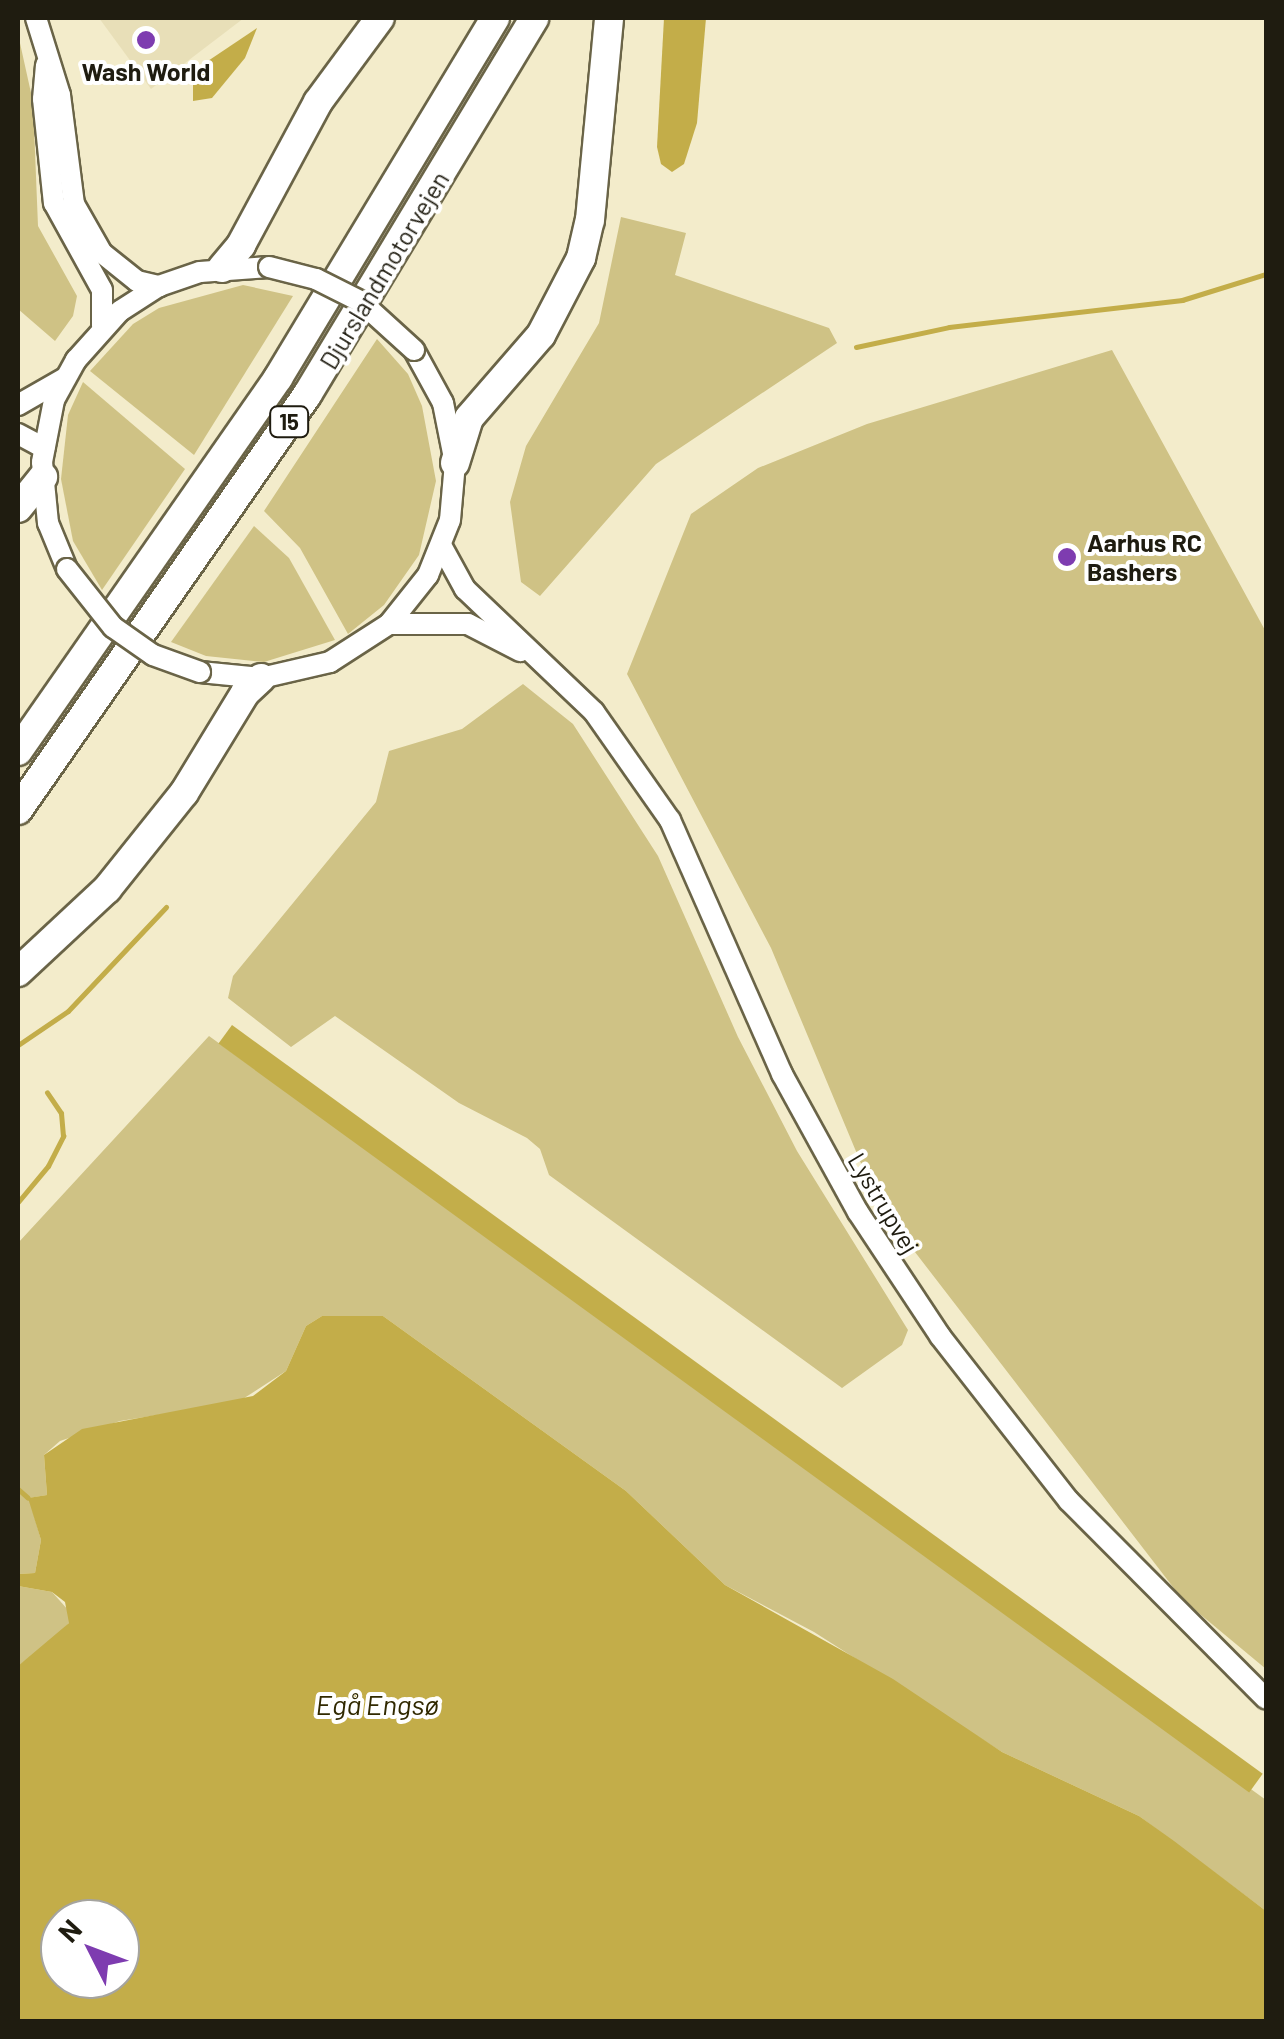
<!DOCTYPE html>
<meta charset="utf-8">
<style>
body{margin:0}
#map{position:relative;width:1284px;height:2039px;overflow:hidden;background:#f3eccb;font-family:Barlow,sans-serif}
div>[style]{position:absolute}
.built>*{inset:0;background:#e8dfb8}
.green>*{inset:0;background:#cfc285}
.forest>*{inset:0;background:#c3ae4a;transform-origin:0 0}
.water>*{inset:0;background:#c3ad49}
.stream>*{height:5px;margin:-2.5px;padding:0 2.5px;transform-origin:2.5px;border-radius:2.5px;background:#c3ad49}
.roads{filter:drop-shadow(2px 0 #6a6447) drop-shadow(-2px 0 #6a6447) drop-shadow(0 2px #6a6447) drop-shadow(0 -2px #6a6447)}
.tertiary>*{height:20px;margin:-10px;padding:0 10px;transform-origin:10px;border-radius:10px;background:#fff}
.motorway>*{height:28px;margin:-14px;padding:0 14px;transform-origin:14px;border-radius:14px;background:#fff}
.bridges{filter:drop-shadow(2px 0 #6a6447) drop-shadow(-2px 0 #6a6447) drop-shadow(0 2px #6a6447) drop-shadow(0 -2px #6a6447)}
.tertiary-bridge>*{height:20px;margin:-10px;padding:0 10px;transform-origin:10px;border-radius:10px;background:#fff}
.dots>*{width:28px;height:28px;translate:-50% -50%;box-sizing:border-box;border:5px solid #fff;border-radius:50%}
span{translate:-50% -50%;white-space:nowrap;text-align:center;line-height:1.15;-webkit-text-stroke:8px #fff;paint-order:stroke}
.shield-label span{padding:2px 8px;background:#fff;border:2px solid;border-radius:8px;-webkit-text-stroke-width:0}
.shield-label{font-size:22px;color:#1f1c10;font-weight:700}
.poi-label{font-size:25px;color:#1f1c10;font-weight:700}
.left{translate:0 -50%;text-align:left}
.street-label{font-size:25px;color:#1f1c10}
.water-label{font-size:28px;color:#312900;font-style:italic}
.frame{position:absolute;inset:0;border:20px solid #1f1c10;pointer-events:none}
.north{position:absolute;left:40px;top:1899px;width:100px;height:100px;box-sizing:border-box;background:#fff;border:2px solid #a5a49f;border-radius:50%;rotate:312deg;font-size:28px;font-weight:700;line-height:40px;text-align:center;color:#1f1c10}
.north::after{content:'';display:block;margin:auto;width:35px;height:45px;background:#7e3cb0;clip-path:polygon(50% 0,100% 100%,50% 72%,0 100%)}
</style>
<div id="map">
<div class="built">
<div style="clip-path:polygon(99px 18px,244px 18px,151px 89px)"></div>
</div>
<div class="green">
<div style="clip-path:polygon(18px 34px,33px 102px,38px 226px,77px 296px,73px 316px,55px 341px,18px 309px)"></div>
<div style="clip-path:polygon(621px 217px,686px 233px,675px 275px,829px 328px,837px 343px,656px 464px,540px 596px,521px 582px,510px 502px,526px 446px,599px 323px)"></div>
<div style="clip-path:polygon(243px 285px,293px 296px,194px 455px,90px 371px,133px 324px,159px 308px)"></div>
<div style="clip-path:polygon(377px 339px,408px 374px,422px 406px,436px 481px,419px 555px,384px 605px,348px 634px,300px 548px,264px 511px)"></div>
<div style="clip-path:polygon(1112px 350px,1266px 632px,1266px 1669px,1183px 1600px,878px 1204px,771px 948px,627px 674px,691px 514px,758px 468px,867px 424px)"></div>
<div style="clip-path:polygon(83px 382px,185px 469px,102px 590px,73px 541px,61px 479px,68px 415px)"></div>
<div style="clip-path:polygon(254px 526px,289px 558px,335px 640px,264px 662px,206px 656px,171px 642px)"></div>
<div style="clip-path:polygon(523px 684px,573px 724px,658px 856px,738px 1037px,797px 1151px,908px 1330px,902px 1345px,842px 1388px,549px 1175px,540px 1149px,527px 1138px,459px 1103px,335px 1016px,291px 1047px,228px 998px,233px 976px,376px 802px,389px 751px,462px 729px)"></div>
<div style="clip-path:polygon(209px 1036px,1266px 1800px,1266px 1911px,1139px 1816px,1002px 1752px,814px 1632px,725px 1585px,626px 1491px,383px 1316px,322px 1316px,306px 1326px,286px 1371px,238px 1402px,120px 1421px,60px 1441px,44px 1455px,47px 1495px,29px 1498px,41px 1540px,35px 1573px,18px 1574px,18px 1243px)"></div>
<div style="clip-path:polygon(18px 1586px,52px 1592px,69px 1611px,69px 1623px,54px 1639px,18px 1666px)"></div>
</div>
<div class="forest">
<div style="left:232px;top:1025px;width:1274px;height:23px;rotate:36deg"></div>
</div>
<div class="water">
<div style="clip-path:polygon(664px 18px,706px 18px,697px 123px,684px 164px,672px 172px,661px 164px,657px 147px)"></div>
<div style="clip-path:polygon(257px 28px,245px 58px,212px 98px,193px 101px,193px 71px)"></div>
<div style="clip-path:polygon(evenodd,322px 1316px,383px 1316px,626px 1491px,725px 1585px,893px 1679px,1002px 1752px,1139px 1816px,1174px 1841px,1266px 1911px,1266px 2021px,18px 2021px,18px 1666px,69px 1623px,65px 1602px,52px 1592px,18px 1586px,18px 1574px,35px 1573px,41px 1540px,28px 1498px,47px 1495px,44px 1455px,82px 1429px,253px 1396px,286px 1371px,306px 1326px,322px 1316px,60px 1919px,120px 1919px,120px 1979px,60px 1979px,60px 1919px)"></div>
</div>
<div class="stream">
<div style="left:856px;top:347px;width:95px;rotate:-12.1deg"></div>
<div style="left:949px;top:327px;width:235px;rotate:-6.6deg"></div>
<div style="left:1182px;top:300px;width:88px;rotate:-17.2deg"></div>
<div style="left:18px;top:1045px;width:60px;rotate:-34.2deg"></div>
<div style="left:68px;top:1011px;width:143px;rotate:-46.7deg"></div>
<div style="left:18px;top:1202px;width:47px;rotate:-50.2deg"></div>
<div style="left:48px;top:1166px;width:34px;rotate:-63deg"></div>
<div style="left:63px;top:1136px;width:23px;rotate:-95deg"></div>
<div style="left:61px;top:1113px;width:25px;rotate:-124deg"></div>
<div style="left:18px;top:1489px;width:13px;rotate:42deg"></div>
</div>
<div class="roads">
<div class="tertiary">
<div style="left:36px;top:18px;width:81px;rotate:72.7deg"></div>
<div style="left:60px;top:95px;width:110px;rotate:82.7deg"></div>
<div style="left:74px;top:204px;width:56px;rotate:60.3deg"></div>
<div style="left:102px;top:253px;width:45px;rotate:38.7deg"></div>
<div style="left:137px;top:281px;width:23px;rotate:13deg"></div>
<div style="left:46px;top:65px;width:34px;rotate:95deg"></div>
<div style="left:43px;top:99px;width:105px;rotate:84deg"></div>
<div style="left:54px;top:203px;width:99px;rotate:61.1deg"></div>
<div style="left:102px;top:290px;width:36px;rotate:90deg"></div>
<div style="left:18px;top:405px;width:54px;rotate:-29.9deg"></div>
<div style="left:18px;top:434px;width:30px;rotate:28deg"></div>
<div style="left:442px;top:547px;width:48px;rotate:61.3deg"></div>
<div style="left:465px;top:589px;width:178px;rotate:43.6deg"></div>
<div style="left:594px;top:712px;width:132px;rotate:54.9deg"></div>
<div style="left:670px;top:820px;width:278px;rotate:66.2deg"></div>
<div style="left:782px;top:1074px;width:158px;rotate:61.2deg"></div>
<div style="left:858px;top:1212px;width:149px;rotate:56.5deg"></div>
<div style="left:940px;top:1336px;width:209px;rotate:52deg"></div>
<div style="left:1069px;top:1501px;width:279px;rotate:45.1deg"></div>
<div style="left:67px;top:569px;width:50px;rotate:-112.4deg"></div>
<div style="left:48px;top:523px;width:61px;rotate:-95.6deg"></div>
<div style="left:42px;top:462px;width:63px;rotate:-79deg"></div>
<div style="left:54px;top:400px;width:46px;rotate:-61.2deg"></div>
<div style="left:76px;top:360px;width:66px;rotate:-48.1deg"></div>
<div style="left:120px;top:311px;width:46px;rotate:-32.7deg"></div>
<div style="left:159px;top:286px;width:43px;rotate:-18.9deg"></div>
<div style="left:200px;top:272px;width:69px;rotate:-4.1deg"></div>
<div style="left:389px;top:624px;width:79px"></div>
<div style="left:468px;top:624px;width:59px;rotate:27.4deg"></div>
<div style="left:200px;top:672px;width:61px;rotate:5.6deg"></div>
<div style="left:261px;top:678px;width:71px;rotate:-13.1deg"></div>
<div style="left:330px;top:662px;width:70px;rotate:-32.8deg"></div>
<div style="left:389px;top:624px;width:63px;rotate:-51.5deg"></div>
<div style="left:428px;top:575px;width:59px;rotate:-68.2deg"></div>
<div style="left:450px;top:520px;width:57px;rotate:-85deg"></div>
<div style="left:455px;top:463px;width:61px;rotate:-101.3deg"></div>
<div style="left:443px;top:403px;width:60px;rotate:-118.7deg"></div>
</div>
<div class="motorway">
<div style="left:222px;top:268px;width:30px;rotate:-50deg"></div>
<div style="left:241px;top:245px;width:162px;rotate:-61.7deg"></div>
<div style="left:318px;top:102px;width:104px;rotate:-53.6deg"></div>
<div style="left:455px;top:463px;width:47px;rotate:-72.7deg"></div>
<div style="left:469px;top:418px;width:110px;rotate:-49.1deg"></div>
<div style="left:541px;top:335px;width:87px;rotate:-62.5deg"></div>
<div style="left:581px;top:258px;width:39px;rotate:-77deg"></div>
<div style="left:590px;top:220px;width:203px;rotate:-84.6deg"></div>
<div style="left:18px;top:508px;width:40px;rotate:-51deg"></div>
<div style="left:18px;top:751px;width:455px;rotate:-55.1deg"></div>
<div style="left:278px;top:378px;width:420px;rotate:-58.9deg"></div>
<div style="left:18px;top:810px;width:506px;rotate:-55.15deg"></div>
<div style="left:307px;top:395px;width:440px;rotate:-58.9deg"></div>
<div style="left:18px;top:972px;width:122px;rotate:-43deg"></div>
<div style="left:107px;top:889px;width:123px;rotate:-51.3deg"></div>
<div style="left:184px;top:793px;width:117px;rotate:-58.6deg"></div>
<div style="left:245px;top:693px;width:22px;rotate:-43deg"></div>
</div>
</div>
<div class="bridges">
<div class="tertiary-bridge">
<div style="left:269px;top:267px;width:49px;rotate:14.3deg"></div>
<div style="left:316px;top:279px;width:49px;rotate:26.6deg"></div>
<div style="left:360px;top:301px;width:73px;rotate:42.2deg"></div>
<div style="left:67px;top:569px;width:74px;rotate:51.6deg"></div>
<div style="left:113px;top:627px;width:49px;rotate:35deg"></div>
<div style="left:153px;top:655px;width:50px;rotate:19.9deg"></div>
</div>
</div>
<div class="dots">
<div style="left:146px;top:40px;background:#7e3cb0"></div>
<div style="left:1067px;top:557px;background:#7e3cb0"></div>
</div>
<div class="shield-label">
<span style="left:289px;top:422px">15</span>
</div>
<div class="poi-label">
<span style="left:146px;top:71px">Wash World</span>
<span class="left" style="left:1087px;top:557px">Aarhus RC<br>Bashers</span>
</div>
<div class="street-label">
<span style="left:384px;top:270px;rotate:-59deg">Djurslandmotorvejen</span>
<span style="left:884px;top:1203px;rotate:59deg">Lystrupvej</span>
</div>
<div class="water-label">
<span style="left:377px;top:1704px">Egå Engsø</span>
</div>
<div class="frame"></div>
<div class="north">N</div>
</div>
